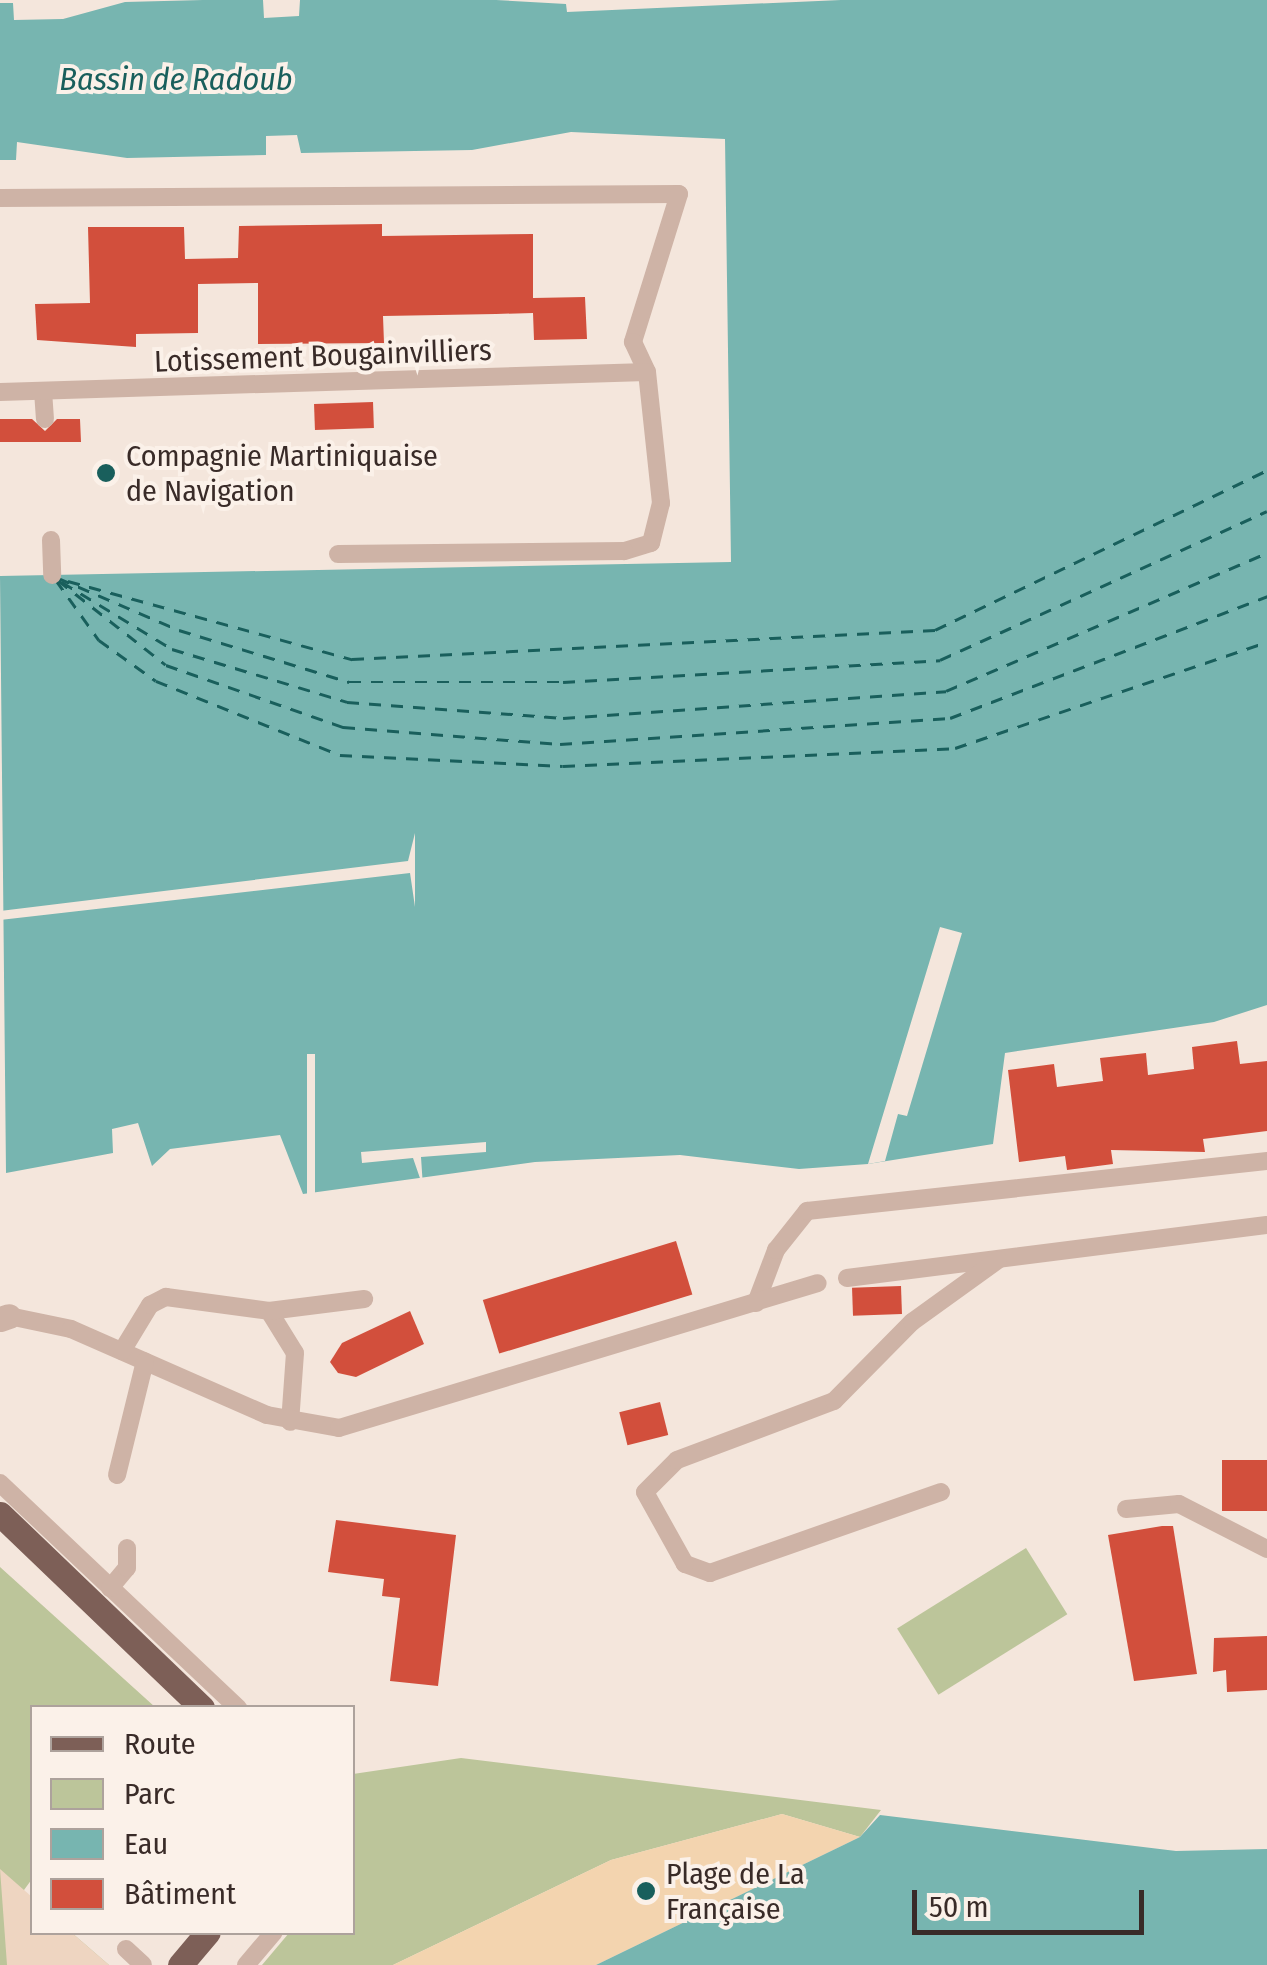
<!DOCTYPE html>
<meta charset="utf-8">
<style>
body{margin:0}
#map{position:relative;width:1267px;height:1965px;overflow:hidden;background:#f4e6dc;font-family:"Fira Sans Condensed",sans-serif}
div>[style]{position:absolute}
.green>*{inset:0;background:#bcc59a;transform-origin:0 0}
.sand>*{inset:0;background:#f3d4af}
.plaza>*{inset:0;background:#eed5c1}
.water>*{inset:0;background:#77b5b0}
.pier>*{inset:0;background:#f4e6dc;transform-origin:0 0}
.ferry>*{height:2.5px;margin-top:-1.25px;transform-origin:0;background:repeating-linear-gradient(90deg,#195f5c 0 12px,transparent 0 22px)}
.building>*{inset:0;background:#d24f3c;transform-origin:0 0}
.lane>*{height:18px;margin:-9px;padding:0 9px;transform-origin:9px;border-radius:9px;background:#ceb3a6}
.street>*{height:25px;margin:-12.5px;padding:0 12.5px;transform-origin:12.5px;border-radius:12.5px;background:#ceb3a6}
.primary>*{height:25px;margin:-12.5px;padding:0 12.5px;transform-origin:12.5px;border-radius:12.5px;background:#7d5f57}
.dots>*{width:28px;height:28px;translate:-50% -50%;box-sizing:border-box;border:5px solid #fbf1e9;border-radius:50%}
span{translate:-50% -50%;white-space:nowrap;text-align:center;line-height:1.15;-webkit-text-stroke:8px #fbf1e9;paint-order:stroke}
.street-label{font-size:30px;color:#392b28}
.poi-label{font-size:30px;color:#392b28}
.left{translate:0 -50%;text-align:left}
.water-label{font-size:32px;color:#195f5c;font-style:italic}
.legend{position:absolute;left:30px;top:1705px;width:325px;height:230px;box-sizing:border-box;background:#fbf1e9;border:2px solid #ada29c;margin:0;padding:12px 18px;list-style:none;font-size:30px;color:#392b28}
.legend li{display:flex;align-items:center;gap:20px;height:50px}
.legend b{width:50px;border:2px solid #ada29c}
.scale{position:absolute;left:912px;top:1890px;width:232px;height:45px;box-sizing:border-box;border:5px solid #392b28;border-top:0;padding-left:12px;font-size:30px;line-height:35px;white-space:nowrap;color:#392b28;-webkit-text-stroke:8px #fbf1e9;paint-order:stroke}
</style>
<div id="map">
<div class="green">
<div style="left:1026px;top:1548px;width:78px;height:152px;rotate:58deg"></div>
<div style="clip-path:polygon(0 1567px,155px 1707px,32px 1708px,32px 1879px,24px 1890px,32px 1932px,72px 1933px,109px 1965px,0 1965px)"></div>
<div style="clip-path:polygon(461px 1758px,881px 1810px,860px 1837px,782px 1814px,611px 1860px,393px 1965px,262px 1965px,289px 1933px,352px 1932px,353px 1774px)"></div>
</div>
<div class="sand">
<div style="clip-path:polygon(782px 1814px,860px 1837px,596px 1965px,393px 1965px,611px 1860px)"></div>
</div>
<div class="plaza">
<div style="clip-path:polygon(0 1869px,32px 1897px,32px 1932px,72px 1933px,109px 1965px,7px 1965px)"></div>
</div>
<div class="water">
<div style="clip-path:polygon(203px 0,263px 0,264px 18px,299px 16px,300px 0,496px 0,566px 4px,567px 12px,841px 0,1267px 0,1267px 1005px,1214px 1022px,1005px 1053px,993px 1144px,868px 1164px,799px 1169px,680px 1155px,535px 1162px,303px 1194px,280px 1135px,170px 1149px,152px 1166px,138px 1123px,112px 1129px,113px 1153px,6px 1173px,0 576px,731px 562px,725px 139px,571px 132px,472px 150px,301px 153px,297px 135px,266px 136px,266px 155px,127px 158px,17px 142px,16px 160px,0 160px,0 3px,13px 3px,14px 20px,63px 19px,125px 2px)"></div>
<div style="clip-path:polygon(880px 1815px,1176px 1851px,1267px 1849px,1267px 1965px,596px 1965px,860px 1837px)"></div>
</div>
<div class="pier">
<div style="clip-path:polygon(415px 833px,415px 907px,410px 873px,0 920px,0 911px,408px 861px)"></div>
<div style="clip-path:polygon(940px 927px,962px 933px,907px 1116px,898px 1114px,885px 1161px,868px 1164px)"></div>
<div style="left:307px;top:1054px;width:8px;height:144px"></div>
<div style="clip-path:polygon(486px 1142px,486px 1152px,421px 1157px,423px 1187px,413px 1158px,362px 1163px,361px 1152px)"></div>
</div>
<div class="ferry">
<div style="left:58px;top:578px;width:132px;rotate:23.3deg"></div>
<div style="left:179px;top:630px;width:178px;rotate:17deg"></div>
<div style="left:349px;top:682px;width:214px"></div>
<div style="left:563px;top:682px;width:378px;rotate:-3.3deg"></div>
<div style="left:940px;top:660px;width:359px;rotate:-24.5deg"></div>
<div style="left:56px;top:580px;width:74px;rotate:54.4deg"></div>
<div style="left:99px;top:640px;width:70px;rotate:35.7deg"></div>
<div style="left:156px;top:681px;width:198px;rotate:21.9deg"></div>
<div style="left:340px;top:755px;width:223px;rotate:2.8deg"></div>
<div style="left:563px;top:766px;width:392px;rotate:-2.6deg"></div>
<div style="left:955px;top:748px;width:330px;rotate:-18.8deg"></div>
<div style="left:58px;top:580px;width:137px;rotate:38.2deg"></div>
<div style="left:166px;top:665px;width:188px;rotate:19.3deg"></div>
<div style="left:343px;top:727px;width:218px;rotate:4.5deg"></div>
<div style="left:560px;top:744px;width:391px;rotate:-3.8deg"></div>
<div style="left:950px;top:718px;width:340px;rotate:-21deg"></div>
<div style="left:68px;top:581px;width:295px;rotate:15.4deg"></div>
<div style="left:352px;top:659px;width:584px;rotate:-2.85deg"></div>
<div style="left:935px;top:630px;width:369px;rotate:-25.7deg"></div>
<div style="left:62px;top:582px;width:129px;rotate:31.3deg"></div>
<div style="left:172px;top:649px;width:183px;rotate:16.8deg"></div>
<div style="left:347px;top:702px;width:217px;rotate:4.2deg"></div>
<div style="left:563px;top:718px;width:384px;rotate:-4deg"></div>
<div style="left:946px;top:691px;width:349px;rotate:-23.3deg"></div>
</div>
<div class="building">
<div style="clip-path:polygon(382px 224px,382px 236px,533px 234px,533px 298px,585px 297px,587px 339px,534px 340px,533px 313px,496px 314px,383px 316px,384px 343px,258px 344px,258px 283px,198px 284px,198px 333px,136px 334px,136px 347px,37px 340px,35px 304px,90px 303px,88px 227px,184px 227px,185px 259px,238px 258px,239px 226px)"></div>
<div style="left:373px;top:402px;width:26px;height:59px;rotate:88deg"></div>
<div style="clip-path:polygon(0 419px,32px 419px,45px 431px,57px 419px,80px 419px,81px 442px,0 442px)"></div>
<div style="clip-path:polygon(1237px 1041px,1240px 1064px,1267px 1061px,1267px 1131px,1203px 1139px,1205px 1152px,1111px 1150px,1113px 1164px,1067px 1170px,1065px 1156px,1019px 1162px,1008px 1070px,1054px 1064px,1057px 1087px,1103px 1081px,1100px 1058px,1146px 1053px,1148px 1075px,1194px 1069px,1192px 1047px)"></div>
<div style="left:676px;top:1241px;width:56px;height:202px;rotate:73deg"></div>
<div style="left:901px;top:1286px;width:28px;height:49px;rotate:88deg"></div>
<div style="clip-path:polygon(410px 1311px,424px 1344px,356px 1377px,338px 1373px,330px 1362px,342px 1343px)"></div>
<div style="left:660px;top:1402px;width:34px;height:42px;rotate:76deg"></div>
<div style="left:1267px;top:1460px;width:51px;height:45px;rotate:90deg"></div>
<div style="clip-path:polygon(336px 1520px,456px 1535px,438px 1686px,390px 1681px,400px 1598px,382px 1596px,384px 1579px,328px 1572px)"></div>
<div style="clip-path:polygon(1162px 1526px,1173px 1526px,1197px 1674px,1134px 1681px,1108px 1535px)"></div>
<div style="clip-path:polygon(1267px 1636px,1267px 1690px,1227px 1692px,1226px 1670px,1213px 1672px,1214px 1638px)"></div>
</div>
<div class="lane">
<div style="left:0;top:198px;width:679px;rotate:-0.34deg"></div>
<div style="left:679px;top:194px;width:155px;rotate:107.3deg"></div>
<div style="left:633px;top:342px;width:33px;rotate:65deg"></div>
<div style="left:647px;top:372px;width:132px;rotate:83.9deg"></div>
<div style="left:661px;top:503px;width:41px;rotate:104deg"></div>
<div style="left:651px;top:543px;width:28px;rotate:163deg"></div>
<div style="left:624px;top:551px;width:286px;rotate:179.4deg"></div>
<div style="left:43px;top:391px;width:28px;rotate:86deg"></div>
<div style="left:0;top:392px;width:647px;rotate:-1.77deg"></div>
<div style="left:51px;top:540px;width:35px;rotate:88deg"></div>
<div style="left:847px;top:1278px;width:423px;rotate:-7.2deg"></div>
<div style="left:756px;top:1303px;width:57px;rotate:-69.3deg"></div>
<div style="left:776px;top:1250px;width:50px;rotate:-51.5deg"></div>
<div style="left:807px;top:1211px;width:463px;rotate:-6.2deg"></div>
<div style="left:269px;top:1311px;width:49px;rotate:58.2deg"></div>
<div style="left:295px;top:1353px;width:69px;rotate:94.1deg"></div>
<div style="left:9px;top:1316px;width:63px;rotate:11.8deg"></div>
<div style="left:71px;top:1329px;width:214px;rotate:23.7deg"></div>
<div style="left:267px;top:1415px;width:73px;rotate:10.2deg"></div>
<div style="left:339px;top:1428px;width:500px;rotate:-16.84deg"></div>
<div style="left:122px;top:1351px;width:54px;rotate:-58.7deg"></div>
<div style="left:150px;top:1305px;width:18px;rotate:-27deg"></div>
<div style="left:166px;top:1297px;width:104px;rotate:7.7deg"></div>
<div style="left:269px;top:1311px;width:96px;rotate:-7.2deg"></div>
<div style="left:117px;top:1475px;width:117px;rotate:-76.2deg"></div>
<div style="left:0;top:1483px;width:328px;rotate:43.4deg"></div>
<div style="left:941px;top:1492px;width:245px;rotate:160.7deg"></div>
<div style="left:710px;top:1573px;width:27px;rotate:-160deg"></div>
<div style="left:685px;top:1564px;width:82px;rotate:-119.1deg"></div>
<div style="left:645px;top:1492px;width:45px;rotate:-45deg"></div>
<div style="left:677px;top:1460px;width:168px;rotate:-20.6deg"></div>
<div style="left:834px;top:1401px;width:111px;rotate:-45.4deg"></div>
<div style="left:912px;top:1322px;width:106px;rotate:-35.8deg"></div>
<div style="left:1126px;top:1509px;width:53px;rotate:-5.4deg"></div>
<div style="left:1179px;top:1504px;width:99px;rotate:27.1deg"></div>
<div style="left:110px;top:1588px;width:26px;rotate:-50deg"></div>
<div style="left:127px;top:1568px;width:20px;rotate:-90deg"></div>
<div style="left:126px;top:1949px;width:23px;rotate:43deg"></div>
<div style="left:246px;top:1965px;width:43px;rotate:-49.7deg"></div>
</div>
<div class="street">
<div style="left:0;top:1319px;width:9px;rotate:-18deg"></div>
</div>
<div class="primary">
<div style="left:0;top:1514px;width:280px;rotate:43.8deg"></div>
<div style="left:180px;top:1965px;width:43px;rotate:-49.7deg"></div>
</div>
<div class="dots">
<div style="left:106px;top:473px;background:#195f5c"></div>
<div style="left:646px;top:1891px;background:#195f5c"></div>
</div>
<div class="street-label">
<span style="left:323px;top:356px;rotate:-2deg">Lotissement Bougainvilliers</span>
</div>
<div class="poi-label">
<span class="left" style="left:126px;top:473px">Compagnie Martiniquaise<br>de Navigation</span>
<span class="left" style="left:666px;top:1891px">Plage de La<br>Française</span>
</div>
<div class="water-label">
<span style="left:176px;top:79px">Bassin de Radoub</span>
</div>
<ul class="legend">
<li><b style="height:12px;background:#7d5f57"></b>Route</li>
<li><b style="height:28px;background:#bcc59a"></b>Parc</li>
<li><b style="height:28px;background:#77b5b0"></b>Eau</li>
<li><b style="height:28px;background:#d24f3c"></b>Bâtiment</li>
</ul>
<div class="scale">50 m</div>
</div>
